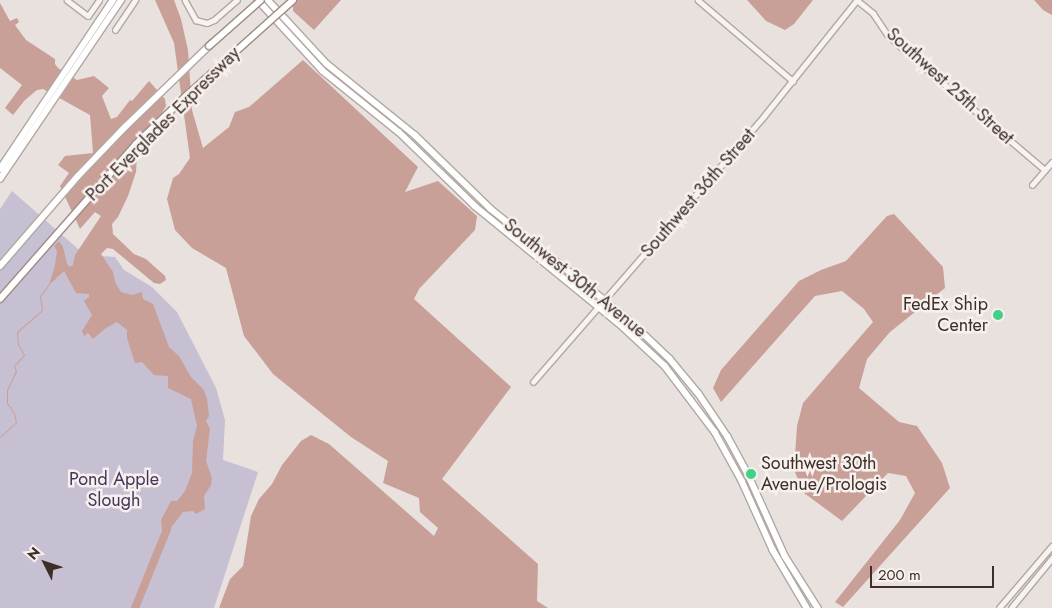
<!DOCTYPE html>
<style>
body{margin:0}
#map{position:relative;width:1052px;height:608px;overflow:hidden;background:#e8e1de;font-family:Jost,sans-serif}
div>[style]{position:absolute}
.green>*{inset:0;background:#c7bfd2}
.water>*{inset:0;background:#c9a098}
.stream>*{height:1px;margin:-0.5px;padding:0 0.5px;transform-origin:0.5px;border-radius:0.5px;background:#c9a098}
.river>*{height:8px;margin:-4px;padding:0 4px;transform-origin:4px;border-radius:4px;background:#c9a098}
.roads{filter:drop-shadow(1px 0 #b2a8a3) drop-shadow(-1px 0 #b2a8a3) drop-shadow(0 1px #b2a8a3) drop-shadow(0 -1px #b2a8a3)}
.minor>*{height:4.5px;margin:-2.25px;padding:0 2.25px;transform-origin:2.25px;border-radius:2.25px;background:#f6f3f1}
.major>*{height:5.5px;margin:-2.75px;padding:0 2.75px;transform-origin:2.75px;border-radius:2.75px;background:#fff}
.highway>*{height:6px;margin:-3px;padding:0 3px;transform-origin:3px;border-radius:3px;background:#fff}
.bridges{filter:drop-shadow(1px 0 #9f8c85) drop-shadow(-1px 0 #9f8c85) drop-shadow(0 1px #9f8c85) drop-shadow(0 -1px #9f8c85)}
.highway-bridge>*{height:6px;margin:-3px;padding:0 3px;transform-origin:3px;border-radius:3px;background:#fff}
.dots>*{width:14px;height:14px;translate:-50% -50%;box-sizing:border-box;border:2px solid #f6f0ee;border-radius:50%}
span{translate:-50% -50%;white-space:nowrap;text-align:center;line-height:1.15;-webkit-text-stroke:5px #f6f0ee;paint-order:stroke}
.street-label{font-size:18px;color:#3f2e27}
.poi-label{font-size:18px;color:#3f2e27}
.right{translate:-100% -50%;text-align:right}
.left{translate:0 -50%;text-align:left}
.park-label{font-size:18px;color:#46345b}
.north{position:absolute;left:20px;top:538px;width:50px;height:50px;-webkit-text-stroke:4px #f6f0ee;paint-order:stroke;rotate:311deg;font-size:14px;font-weight:700;line-height:20px;text-align:center;color:#3f2e27}
.north::after{content:'';display:block;margin:auto;width:18px;height:22px;background:#3f2e27;clip-path:polygon(50% 0,100% 100%,50% 72%,0 100%)}
.scale{position:absolute;left:870px;top:566px;width:124px;height:22px;box-sizing:border-box;border:2px solid #3f2e27;border-top:0;padding-left:6px;font-size:15px;line-height:18px;white-space:nowrap;color:#3f2e27;-webkit-text-stroke:4px #f6f0ee;paint-order:stroke}
</style>
<div id="map">
<div class="green">
<div style="clip-path:polygon(12px 191px,85px 255px,115px 257px,124px 270px,152px 287px,177px 312px,216px 388px,225px 420px,223px 460px,258px 472px,214px 608px,0 608px,0 209px)"></div>
</div>
<div class="water">
<div style="clip-path:polygon(155px 0,174px 0,181px 19px,188px 50px,192px 110px,203px 148px,229px 127px,235px 112px,249px 107px,303px 60px,418px 167px,405px 192px,438px 181px,477px 216px,475px 230px,419px 289px,414px 299px,511px 387px,442px 479px,538px 564px,537px 601px,548px 608px,219px 608px,230px 579px,243px 566px,251px 516px,259px 499px,272px 484px,282px 465px,301px 441px,311px 435px,329px 444px,434px 536px,438px 528px,420px 512px,419px 498px,383px 483px,388px 461px,351px 437px,273px 374px,244px 336px,226px 268px,192px 248px,175px 230px,167px 199px,173px 178px,179px 174px,190px 158px,174px 43px)"></div>
<div style="clip-path:polygon(290px 0,341px 0,314px 30px,293px 11px,293px 4px)"></div>
<div style="clip-path:polygon(747px 0,813px 0,794px 24px,785px 30px,766px 21px)"></div>
<div style="clip-path:polygon(1034px 0,1052px 0,1052px 15px,1043px 10px)"></div>
<div style="clip-path:polygon(0 3px,10px 21px,17px 18px,19px 22px,15px 25px,26px 40px,55px 59px,55px 64px,58px 68px,77px 80px,94px 76px,109px 88px,102px 96px,111px 119px,117px 117px,130px 100px,132px 101px,149px 81px,165px 99px,166px 106px,137px 156px,136px 172px,128px 196px,118px 217px,112px 224px,113px 234px,134px 254px,146px 259px,165px 276px,166px 280px,160px 284px,154px 283px,113px 249px,107px 248px,101px 254px,113px 272px,115px 282px,121px 292px,132px 295px,142px 292px,143px 299px,153px 304px,169px 347px,179px 356px,191px 377px,204px 390px,207px 399px,209px 416px,206px 421px,210px 429px,206px 461px,212px 478px,211px 485px,204px 496px,205px 509px,196px 514px,193px 511px,183px 512px,163px 538px,161px 520px,171px 501px,177px 501px,185px 491px,192px 473px,193px 441px,197px 426px,191px 399px,168px 388px,168px 376px,154px 375px,142px 362px,135px 363px,127px 338px,127px 330px,117px 322px,106px 328px,93px 339px,88px 333px,84px 336px,82px 331px,92px 315px,84px 301px,89px 297px,89px 294px,76px 293px,64px 271px,49px 285px,55px 265px,57px 251px,54px 246px,59px 241px,63px 247px,67px 264px,70px 267px,73px 265px,75px 255px,101px 216px,95px 212px,80px 229px,60px 186px,69px 173px,58px 165px,65px 156px,93px 153px,90px 115px,43px 89px,37px 90px,25px 100px,13px 115px,5px 108px,22px 85px,0 68px)"></div>
<div style="clip-path:polygon(894px 214px,943px 267px,945px 288px,890px 332px,867px 359px,859px 388px,899px 422px,917px 426px,942px 463px,950px 488px,843px 607px,835px 602px,900px 520px,915px 493px,906px 476px,888px 473px,842px 521px,804px 493px,794px 470px,797px 426px,803px 403px,873px 322px,864px 309px,842px 291px,815px 296px,721px 402px,713px 388px,721px 370px,799px 281px,821px 270px,846px 261px,887px 216px)"></div>
</div>
<div class="stream">
<div style="left:0;top:437px;width:22px;rotate:-43deg"></div>
<div style="left:16px;top:422px;width:9px;rotate:-103deg"></div>
<div style="left:14px;top:413px;width:12px;rotate:-125deg"></div>
<div style="left:7px;top:403px;width:13px;rotate:-90deg"></div>
<div style="left:7px;top:390px;width:21px;rotate:-65deg"></div>
<div style="left:16px;top:371px;width:5px;rotate:-112deg"></div>
<div style="left:14px;top:366px;width:15px;rotate:-48deg"></div>
<div style="left:24px;top:355px;width:13px;rotate:-119deg"></div>
<div style="left:18px;top:344px;width:12px;rotate:-95deg"></div>
<div style="left:17px;top:332px;width:33px;rotate:-41deg"></div>
<div style="left:42px;top:310px;width:14px;rotate:-98deg"></div>
<div style="left:40px;top:296px;width:15px;rotate:-53deg"></div>
</div>
<div class="river">
<div style="left:135px;top:608px;width:85px;rotate:-67.9deg"></div>
</div>
<div class="roads">
<div class="minor">
<div style="left:67px;top:0;width:26px;rotate:37deg"></div>
<div style="left:88px;top:16px;width:19px;rotate:-55deg"></div>
<div style="left:185px;top:0;width:23px;rotate:61deg"></div>
<div style="left:196px;top:20px;width:11px;rotate:15deg"></div>
<div style="left:207px;top:23px;width:8px;rotate:-23deg"></div>
<div style="left:214px;top:20px;width:30px;rotate:-41deg"></div>
<div style="left:698px;top:0;width:125px;rotate:40.5deg"></div>
<div style="left:857px;top:0;width:21px;rotate:39deg"></div>
<div style="left:873px;top:13px;width:25px;rotate:56deg"></div>
<div style="left:887px;top:34px;width:23px;rotate:43deg"></div>
<div style="left:904px;top:50px;width:185px;rotate:40.4deg"></div>
<div style="left:115px;top:30px;width:36px;rotate:-56deg"></div>
<div style="left:1032px;top:185px;width:30px;rotate:-49deg"></div>
<div style="left:533px;top:382px;width:352px;rotate:-49deg"></div>
<div style="left:764px;top:116px;width:149px;rotate:-51.3deg"></div>
<div style="left:999px;top:608px;width:82px;rotate:-49.5deg"></div>
<div style="left:1011px;top:608px;width:65px;rotate:-50.6deg"></div>
</div>
<div class="major">
<div style="left:258px;top:0;width:96px;rotate:47.5deg"></div>
<div style="left:323px;top:71px;width:97px;rotate:38.8deg"></div>
<div style="left:399px;top:132px;width:106px;rotate:44.2deg"></div>
<div style="left:475px;top:206px;width:188px;rotate:39.2deg"></div>
<div style="left:621px;top:325px;width:60px;rotate:43deg"></div>
<div style="left:665px;top:366px;width:83px;rotate:52.9deg"></div>
<div style="left:715px;top:432px;width:56px;rotate:61.1deg"></div>
<div style="left:742px;top:481px;width:76px;rotate:65.8deg"></div>
<div style="left:773px;top:550px;width:67px;rotate:59.6deg"></div>
<div style="left:268px;top:0;width:87px;rotate:47.3deg"></div>
<div style="left:327px;top:64px;width:113px;rotate:38.9deg"></div>
<div style="left:415px;top:135px;width:106px;rotate:44.2deg"></div>
<div style="left:491px;top:209px;width:174px;rotate:38.7deg"></div>
<div style="left:627px;top:318px;width:59px;rotate:43.6deg"></div>
<div style="left:670px;top:359px;width:45px;rotate:50.4deg"></div>
<div style="left:699px;top:394px;width:52px;rotate:56deg"></div>
<div style="left:728px;top:437px;width:42px;rotate:61.6deg"></div>
<div style="left:748px;top:474px;width:90px;rotate:65.7deg"></div>
<div style="left:785px;top:556px;width:62px;rotate:57.6deg"></div>
<div style="left:0;top:169px;width:203px;rotate:-56.2deg"></div>
<div style="left:0;top:179px;width:216px;rotate:-55.9deg"></div>
</div>
<div class="highway">
<div style="left:0;top:266px;width:119px;rotate:-49.1deg"></div>
<div style="left:78px;top:176px;width:69px;rotate:-46.2deg"></div>
<div style="left:126px;top:126px;width:120px;rotate:-44deg"></div>
</div>
</div>
<div class="bridges">
<div class="highway-bridge">
<div style="left:209px;top:46px;width:69px;rotate:-41.5deg"></div>
<div style="left:0;top:299px;width:206px;rotate:-48.7deg"></div>
<div style="left:136px;top:144px;width:68px;rotate:-43.8deg"></div>
<div style="left:185px;top:97px;width:145px;rotate:-41.9deg"></div>
</div>
</div>
<div class="dots">
<div style="left:998px;top:315px;background:#40d087"></div>
<div style="left:751px;top:474px;background:#40d087"></div>
</div>
<div class="street-label">
<span style="left:950px;top:86px;rotate:42deg">Southwest 25th Street</span>
<span style="left:163px;top:124px;rotate:-45deg">Port Everglades Expressway</span>
<span style="left:698px;top:193px;rotate:-49deg">Southwest 36th Street</span>
<span style="left:575px;top:278px;rotate:39deg">Southwest 30th Avenue</span>
</div>
<div class="poi-label">
<span class="right" style="left:988px;top:315px">FedEx Ship<br>Center</span>
<span class="left" style="left:761px;top:474px">Southwest 30th<br>Avenue/Prologis</span>
</div>
<div class="park-label">
<span style="left:114px;top:490px">Pond Apple<br>Slough</span>
</div>
<div class="north">N</div>
<div class="scale">200 m</div>
</div>
